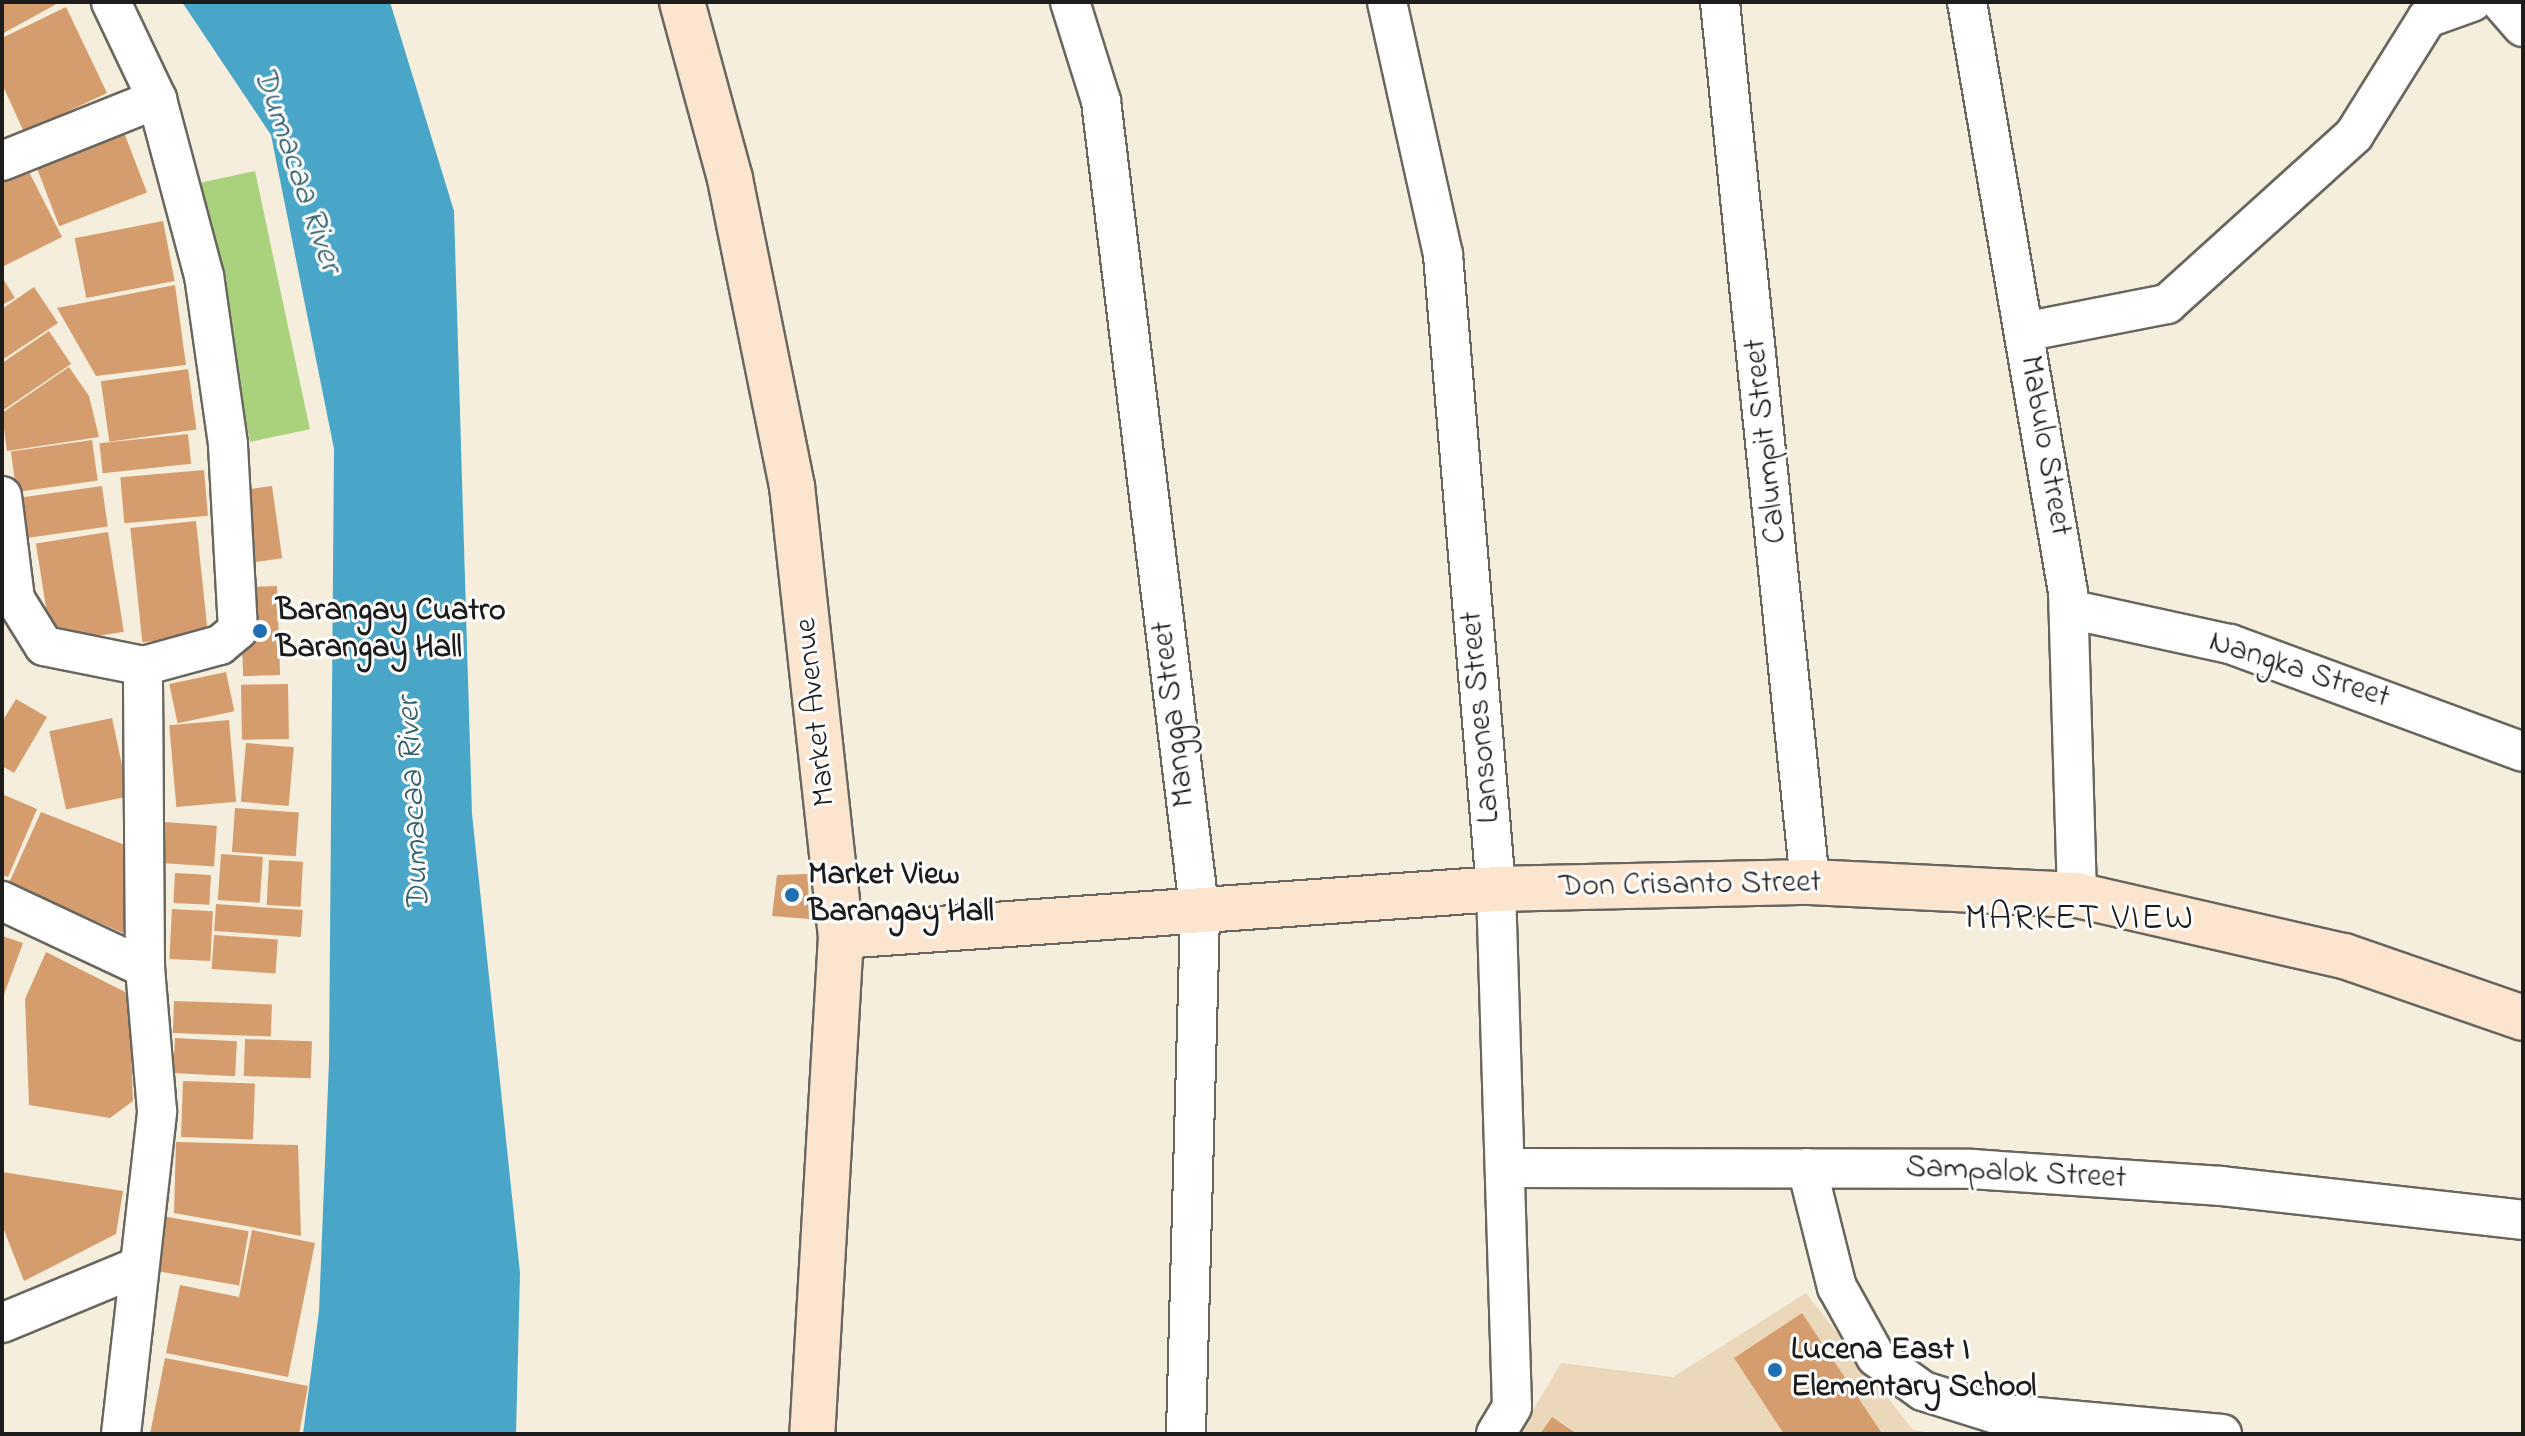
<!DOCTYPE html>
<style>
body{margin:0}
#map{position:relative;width:2525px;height:1436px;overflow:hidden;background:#f5eedc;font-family:"Indie Flower",sans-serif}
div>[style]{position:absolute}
.built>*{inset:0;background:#ebd8ba}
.green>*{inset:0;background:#aad27c;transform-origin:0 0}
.water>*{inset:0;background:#4aa6c8}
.building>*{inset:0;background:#d59d6e;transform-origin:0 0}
.roads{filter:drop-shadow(2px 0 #68665f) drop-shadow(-2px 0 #68665f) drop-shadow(0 2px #68665f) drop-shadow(0 -2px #68665f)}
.street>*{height:38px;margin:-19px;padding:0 19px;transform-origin:19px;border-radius:19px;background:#fff}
.secondary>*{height:44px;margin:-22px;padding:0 22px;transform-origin:22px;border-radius:22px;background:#fce5cf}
.dots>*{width:22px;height:22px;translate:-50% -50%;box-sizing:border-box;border:4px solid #fff;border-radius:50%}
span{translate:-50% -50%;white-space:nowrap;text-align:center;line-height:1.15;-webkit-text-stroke:6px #fff;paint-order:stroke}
.street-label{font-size:32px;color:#1c1c1c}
.poi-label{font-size:32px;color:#1c1c1c;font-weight:700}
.left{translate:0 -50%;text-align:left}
.water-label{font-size:34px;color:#336172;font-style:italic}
.quarter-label{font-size:36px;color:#1c1c1c;letter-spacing:2px}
.frame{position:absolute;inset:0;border:4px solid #1c1c1c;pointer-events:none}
</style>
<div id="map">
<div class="built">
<div style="clip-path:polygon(1806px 1293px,1913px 1430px,1941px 1434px,1519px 1434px,1561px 1363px,1673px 1377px)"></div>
</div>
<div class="green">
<div style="left:255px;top:171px;width:264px;height:61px;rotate:78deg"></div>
</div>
<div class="water">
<div style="clip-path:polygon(182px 2px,390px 2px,454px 211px,472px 814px,520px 1273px,516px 1434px,303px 1434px,319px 1311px,329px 1061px,334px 449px,271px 135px)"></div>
</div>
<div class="building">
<div style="clip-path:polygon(2px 2px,60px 2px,2px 34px)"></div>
<div style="clip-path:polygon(66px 7px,107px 93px,24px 132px,2px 84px,2px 38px)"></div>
<div style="left:123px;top:130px;width:67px;height:94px;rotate:69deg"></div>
<div style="clip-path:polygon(21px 156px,62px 237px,2px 267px,2px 166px)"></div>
<div style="left:163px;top:221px;width:61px;height:90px;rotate:79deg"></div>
<div style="clip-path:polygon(2px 277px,15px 298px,2px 305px)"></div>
<div style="clip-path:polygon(175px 285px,186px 365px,96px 376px,57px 308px)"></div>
<div style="clip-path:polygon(34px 287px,58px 323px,2px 360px,2px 309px)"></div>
<div style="clip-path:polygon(49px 331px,71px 364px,2px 411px,2px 363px)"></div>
<div style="clip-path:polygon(69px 367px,89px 396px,99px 437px,7px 451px,2px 413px)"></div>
<div style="left:188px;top:369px;width:61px;height:88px;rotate:82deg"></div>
<div style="left:188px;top:434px;width:30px;height:89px;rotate:84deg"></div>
<div style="left:92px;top:440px;width:41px;height:82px;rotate:82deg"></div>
<div style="left:204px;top:470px;width:46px;height:84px;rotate:85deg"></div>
<div style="left:102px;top:486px;width:41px;height:80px;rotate:82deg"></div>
<div style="left:272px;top:486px;width:73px;height:41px;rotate:82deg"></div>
<div style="left:196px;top:521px;width:115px;height:66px;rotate:84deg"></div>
<div style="left:108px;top:532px;width:101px;height:73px;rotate:81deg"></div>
<div style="left:277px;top:586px;width:89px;height:37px;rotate:88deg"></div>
<div style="left:226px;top:672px;width:40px;height:58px;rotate:78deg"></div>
<div style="left:288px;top:684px;width:55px;height:47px;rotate:89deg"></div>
<div style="clip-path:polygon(16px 699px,47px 717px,14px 773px,2px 766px,2px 722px)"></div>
<div style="left:112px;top:718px;width:80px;height:64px;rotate:78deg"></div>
<div style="left:229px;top:720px;width:82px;height:60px;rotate:85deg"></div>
<div style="left:246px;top:743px;width:48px;height:59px;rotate:5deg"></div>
<div style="clip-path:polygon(2px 794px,37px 809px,8px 877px,2px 875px)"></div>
<div style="left:235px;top:808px;width:64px;height:44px;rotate:4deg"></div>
<div style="clip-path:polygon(41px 812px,135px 849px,123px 933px,9px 883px)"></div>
<div style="left:164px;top:822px;width:53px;height:41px;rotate:4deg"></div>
<div style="left:221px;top:854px;width:42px;height:46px;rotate:4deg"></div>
<div style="left:269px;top:860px;width:34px;height:45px;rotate:3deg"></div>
<div style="left:175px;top:873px;width:36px;height:30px;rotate:3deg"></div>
<div style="clip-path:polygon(808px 874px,809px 919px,772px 916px,777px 875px)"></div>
<div style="left:216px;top:904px;width:87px;height:27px;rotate:4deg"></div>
<div style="left:172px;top:909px;width:41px;height:50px;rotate:3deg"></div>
<div style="left:214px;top:935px;width:64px;height:34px;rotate:4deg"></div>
<div style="clip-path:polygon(2px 936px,23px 943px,2px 1000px)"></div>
<div style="clip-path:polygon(46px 952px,129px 994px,133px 1101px,110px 1118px,29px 1105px,25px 999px)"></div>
<div style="left:174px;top:1001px;width:98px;height:32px;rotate:2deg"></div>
<div style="left:175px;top:1038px;width:62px;height:35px;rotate:3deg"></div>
<div style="left:245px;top:1039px;width:67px;height:37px;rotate:2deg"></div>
<div style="left:183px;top:1081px;width:72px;height:56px;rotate:2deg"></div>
<div style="clip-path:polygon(176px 1142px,298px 1145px,301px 1236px,174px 1213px)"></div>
<div style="clip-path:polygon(2px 1172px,123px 1191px,116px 1234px,24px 1281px,2px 1225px)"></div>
<div style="left:162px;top:1216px;width:88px;height:55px;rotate:10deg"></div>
<div style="clip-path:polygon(252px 1230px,315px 1243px,288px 1377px,166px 1353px,180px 1285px,239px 1297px)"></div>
<div style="clip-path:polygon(1802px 1313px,1881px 1432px,1877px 1434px,1784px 1434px,1734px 1358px)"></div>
<div style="clip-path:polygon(165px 1358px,308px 1386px,299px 1434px,150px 1434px)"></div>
<div style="clip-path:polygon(1552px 1417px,1577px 1434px,1540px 1434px)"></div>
</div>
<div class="roads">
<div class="street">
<div style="left:1070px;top:2px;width:104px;rotate:72.6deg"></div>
<div style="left:1101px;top:101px;width:820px;rotate:83.07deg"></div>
<div style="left:1200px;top:915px;width:519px;rotate:91.55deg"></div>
<div style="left:1387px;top:2px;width:259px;rotate:77.5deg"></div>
<div style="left:1443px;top:255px;width:636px;rotate:85.22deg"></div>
<div style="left:1496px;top:889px;width:518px;rotate:88.23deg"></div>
<div style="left:1512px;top:1407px;width:31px;rotate:121deg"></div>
<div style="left:1720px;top:2px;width:885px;rotate:84.16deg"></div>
<div style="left:1967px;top:2px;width:599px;rotate:80.29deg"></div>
<div style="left:2068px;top:592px;width:303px;rotate:88.3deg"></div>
<div style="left:2501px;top:2px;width:33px;rotate:49deg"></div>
<div style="left:2px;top:161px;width:167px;rotate:-21.8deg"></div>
<div style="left:2024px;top:332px;width:146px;rotate:-11.1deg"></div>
<div style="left:2167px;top:304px;width:252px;rotate:-42.1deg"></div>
<div style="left:2354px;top:135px;width:138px;rotate:-58deg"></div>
<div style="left:2427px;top:18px;width:48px;rotate:-19.6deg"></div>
<div style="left:2px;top:496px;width:104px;rotate:82.8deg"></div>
<div style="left:15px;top:599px;width:55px;rotate:58.3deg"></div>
<div style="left:44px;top:646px;width:101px;rotate:11.4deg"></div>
<div style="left:143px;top:666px;width:80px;rotate:-15.3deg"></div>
<div style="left:220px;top:645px;width:23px;rotate:-40deg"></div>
<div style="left:238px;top:630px;width:186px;rotate:-93.1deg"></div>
<div style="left:228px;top:444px;width:170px;rotate:-98.1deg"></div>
<div style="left:204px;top:276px;width:183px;rotate:-104.9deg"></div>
<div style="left:157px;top:99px;width:107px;rotate:-115.4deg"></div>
<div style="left:2069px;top:609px;width:165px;rotate:12.3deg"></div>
<div style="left:2230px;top:644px;width:312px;rotate:20.2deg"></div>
<div style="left:2px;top:901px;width:158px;rotate:25.1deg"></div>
<div style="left:1507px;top:1168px;width:465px;rotate:0.1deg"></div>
<div style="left:1972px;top:1169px;width:250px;rotate:3.9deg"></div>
<div style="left:2221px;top:1186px;width:304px;rotate:6.4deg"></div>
<div style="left:1807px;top:1168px;width:123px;rotate:75.9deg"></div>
<div style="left:1837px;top:1287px;width:80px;rotate:60.9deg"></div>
<div style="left:1876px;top:1357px;width:58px;rotate:35.9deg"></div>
<div style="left:1923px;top:1391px;width:73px;rotate:17.4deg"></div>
<div style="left:1993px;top:1413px;width:230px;rotate:5.2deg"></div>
<div style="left:2px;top:1323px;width:144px;rotate:-22.5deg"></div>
<div style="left:121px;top:1434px;width:325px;rotate:-83.6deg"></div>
<div style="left:157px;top:1111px;width:144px;rotate:-94.8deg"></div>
<div style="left:145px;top:968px;width:302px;rotate:-90.4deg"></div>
</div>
<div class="secondary">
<div style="left:682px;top:2px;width:183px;rotate:74.8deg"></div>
<div style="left:730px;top:179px;width:313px;rotate:78.6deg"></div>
<div style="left:792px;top:486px;width:453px;rotate:83.8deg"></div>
<div style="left:841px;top:936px;width:499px;rotate:93.3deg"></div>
<div style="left:841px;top:936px;width:657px;rotate:-4.1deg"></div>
<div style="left:1496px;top:889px;width:314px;rotate:-1.3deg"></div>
<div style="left:1810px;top:882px;width:267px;rotate:2.8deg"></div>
<div style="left:2077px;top:895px;width:274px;rotate:12.9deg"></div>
<div style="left:2344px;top:956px;width:189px;rotate:19.1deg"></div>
</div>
</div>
<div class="dots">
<div style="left:260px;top:631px;background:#1f6fb2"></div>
<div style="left:792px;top:895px;background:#1f6fb2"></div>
<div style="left:1775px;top:1370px;background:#1f6fb2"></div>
</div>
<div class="street-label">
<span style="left:1767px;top:441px;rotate:-96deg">Calumpit Street</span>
<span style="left:2044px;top:446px;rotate:80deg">Mabulo Street</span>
<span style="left:2299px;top:671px;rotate:18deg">Nangka Street</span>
<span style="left:817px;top:712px;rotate:-96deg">Market Avenue</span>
<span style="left:1175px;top:714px;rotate:-97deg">Mangga Street</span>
<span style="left:1482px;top:717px;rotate:-95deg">Lansones Street</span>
<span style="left:1690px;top:886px;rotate:-1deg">Don Crisanto Street</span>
<span style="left:2016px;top:1174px;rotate:3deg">Sampalok Street</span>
</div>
<div class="poi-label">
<span class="left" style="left:276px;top:631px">Barangay Cuatro<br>Barangay Hall</span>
<span class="left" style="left:808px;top:895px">Market View<br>Barangay Hall</span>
<span class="left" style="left:1791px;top:1370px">Lucena East I<br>Elementary School</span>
</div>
<div class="water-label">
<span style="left:296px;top:170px;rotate:71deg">Dumacaa River</span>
<span style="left:415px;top:804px;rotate:-93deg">Dumacaa River</span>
</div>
<div class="quarter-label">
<span style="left:2080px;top:920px">MARKET VIEW</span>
</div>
<div class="frame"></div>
</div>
